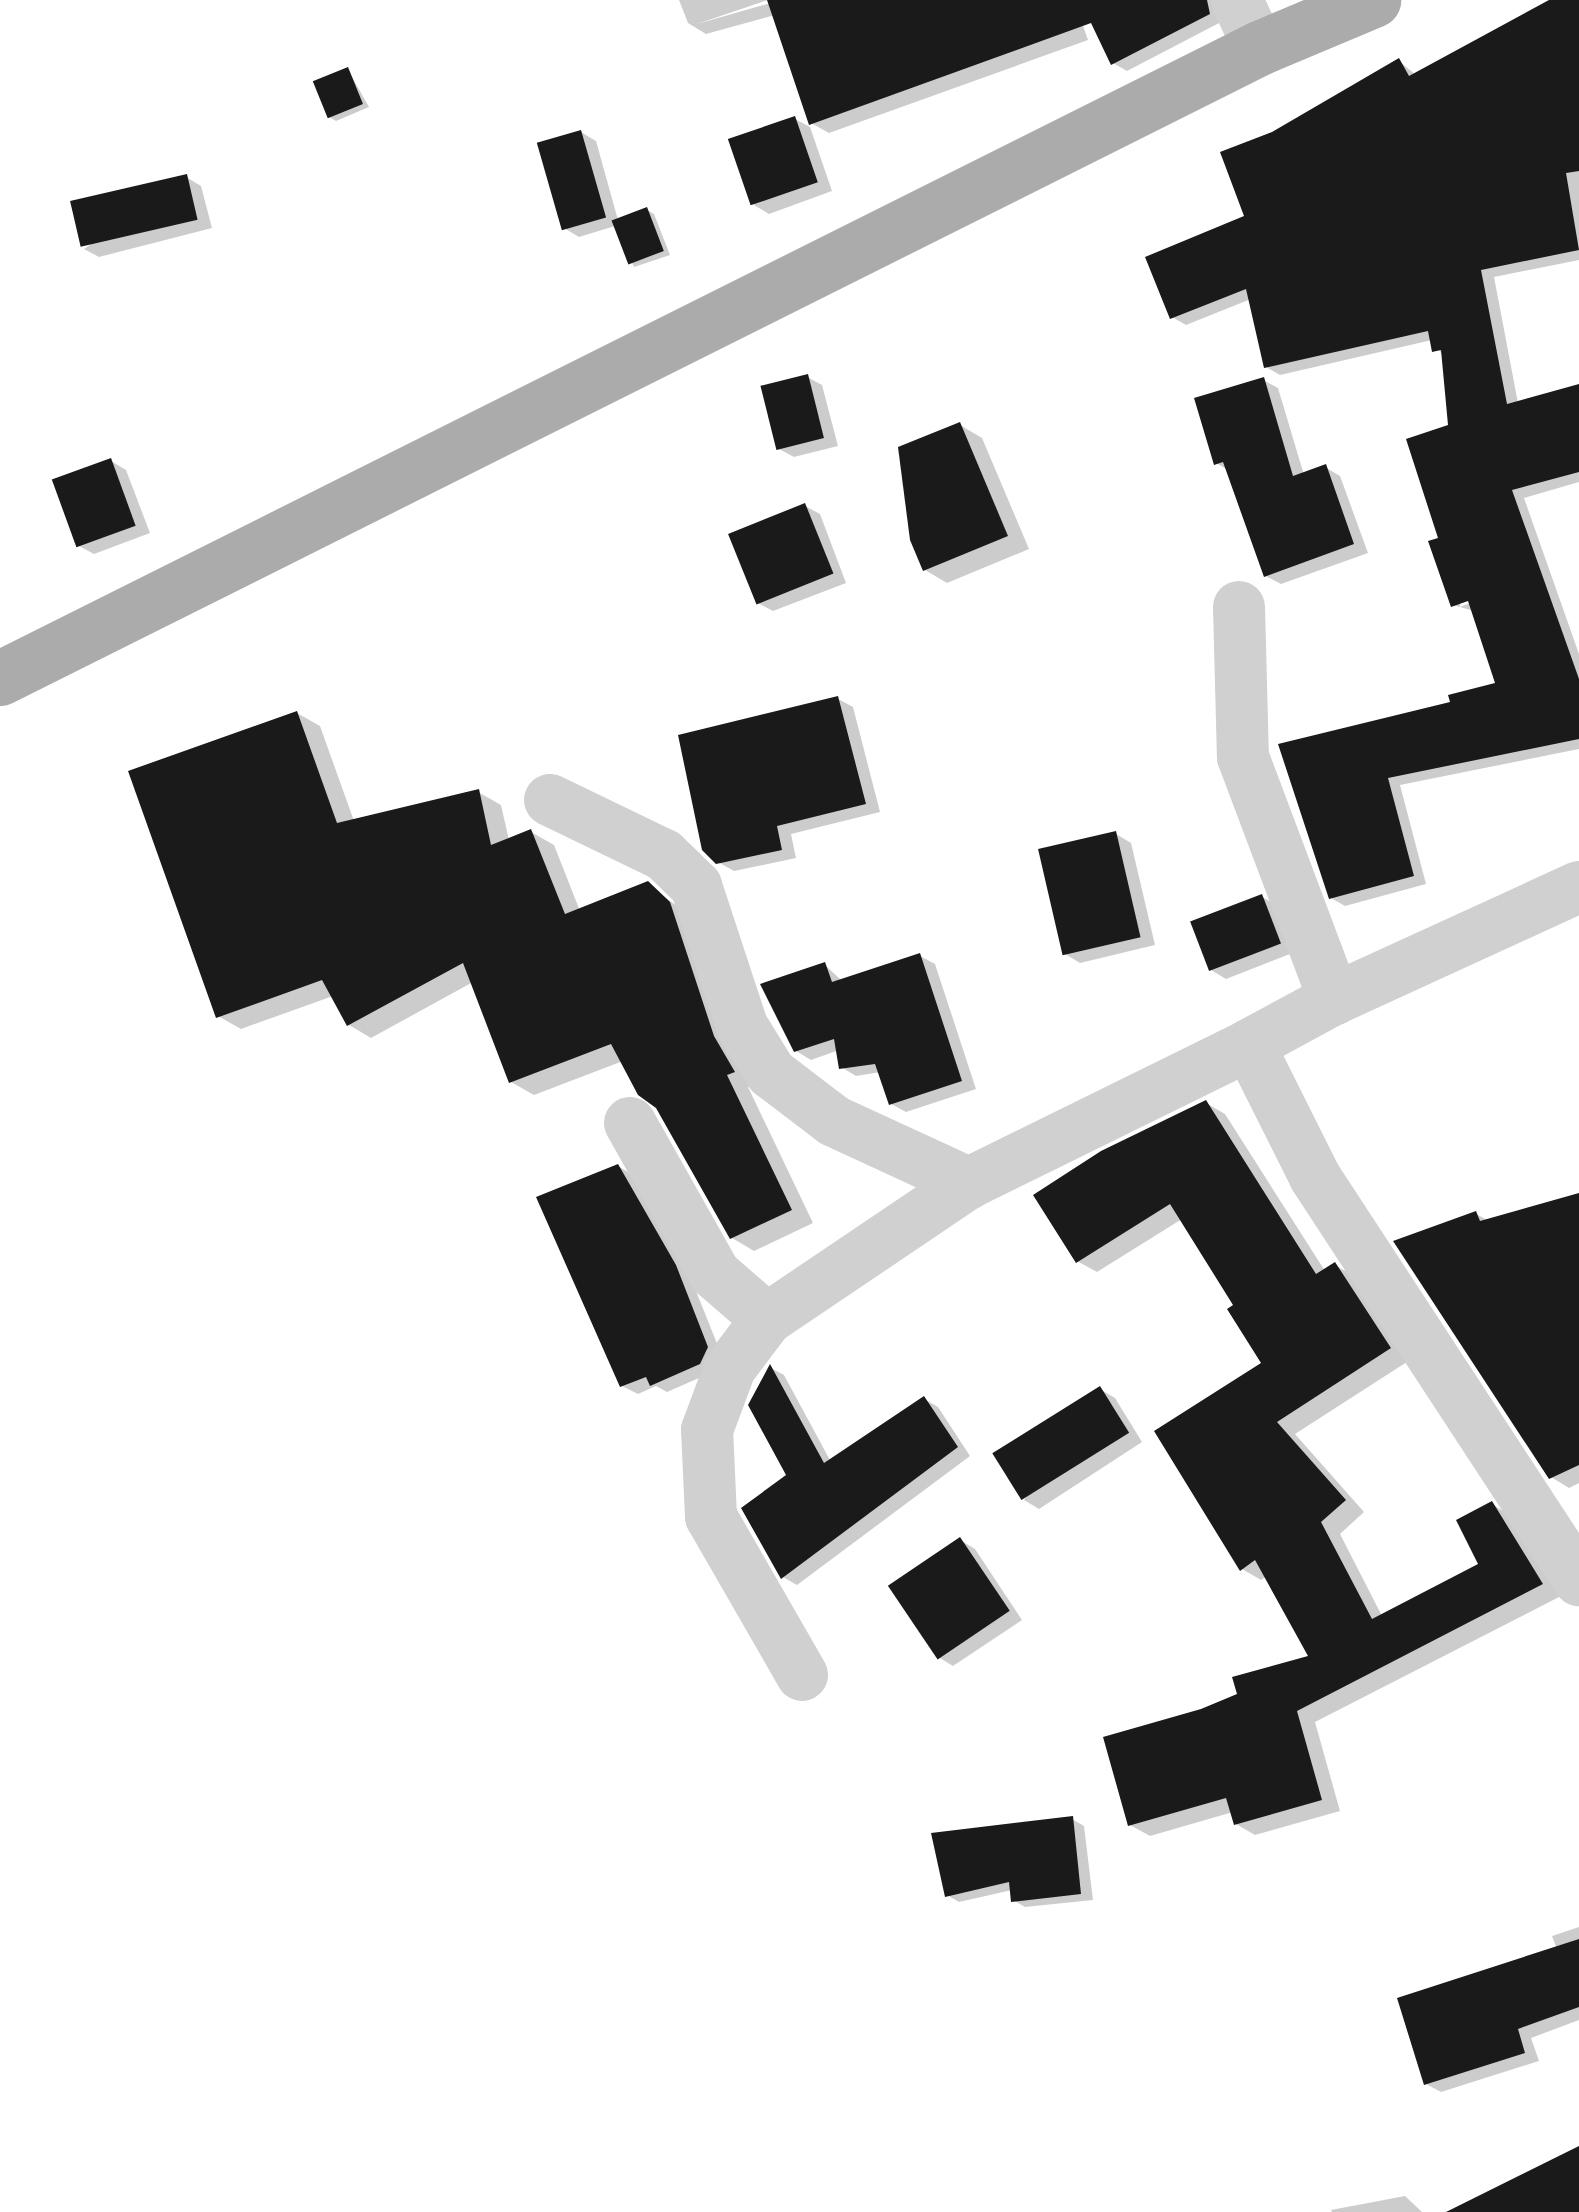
<!DOCTYPE html>
<style>
body{margin:0}
#map{position:relative;width:1579px;height:2212px;overflow:hidden;background:#fff;font-family:Roboto,sans-serif}
div>[style]{position:absolute}
.shadow>*{inset:0;background:#0003}
.building>*{inset:0;background:#1a1a1a;transform-origin:0 0}
.minor>*{height:52px;margin:-26px;padding:0 26px;transform-origin:26px;border-radius:26px;background:#d0d0d0}
.major>*{height:55px;margin:-27.5px;padding:0 27.5px;transform-origin:27.5px;border-radius:27.5px;background:#ababab}
span{translate:-50% -50%;white-space:nowrap;text-align:center;line-height:1.15;-webkit-text-stroke:10px #fff;paint-order:stroke}
</style>
<div id="map">
<div class="shadow">
<div style="clip-path:polygon(679px 0,768px 0,697px 24px,781px 0,1074px 0,1088px 40px,829px 133px,811px 123px,775px 15px,706px 34px,688px 23px)"></div>
<div style="clip-path:polygon(1083px 0,1223px 0,1223px 21px,1127px 71px,1113px 63px)"></div>
<div style="clip-path:polygon(evenodd,1558px 0,1579px 0,1579px 260px,1494px 277px,1518px 403px,1579px 386px,1579px 482px,1524px 498px,1579px 654px,1579px 749px,1400px 785px,1426px 884px,1345px 906px,1331px 898px,1281px 746px,1453px 704px,1499px 685px,1474px 611px,1453px 605px,1441px 539px,1451px 427px,1444px 357px,1432px 340px,1280px 375px,1266px 367px,1251px 299px,1186px 325px,1172px 317px,1247px 218px,1273px 134px,1399px 61px,1416px 75px,1558px 0,1480px 599px,1460px 607px,1460px 601px,1480px 599px)"></div>
<div style="clip-path:polygon(348px 70px,369px 107px,336px 121px,329px 117px)"></div>
<div style="clip-path:polygon(795px 119px,810px 127px,832px 191px,769px 214px,754px 205px)"></div>
<div style="clip-path:polygon(581px 132px,596px 141px,618px 220px,647px 210px,654px 214px,670px 255px,634px 267px,615px 226px,579px 237px,564px 228px)"></div>
<div style="clip-path:polygon(186px 177px,201px 186px,212px 228px,99px 257px,84px 249px)"></div>
<div style="clip-path:polygon(807px 377px,822px 385px,838px 446px,794px 457px,779px 449px)"></div>
<div style="clip-path:polygon(1263px 380px,1278px 388px,1304px 475px,1325px 467px,1340px 476px,1368px 553px,1281px 584px,1266px 576px,1228px 470px,1216px 463px)"></div>
<div style="clip-path:polygon(960px 425px,982px 438px,1029px 549px,947px 583px,925px 570px)"></div>
<div style="clip-path:polygon(111px 461px,126px 470px,150px 533px,94px 554px,79px 546px)"></div>
<div style="clip-path:polygon(805px 506px,820px 514px,846px 583px,773px 611px,758px 603px)"></div>
<div style="clip-path:polygon(838px 699px,853px 707px,880px 812px,791px 834px,796px 858px,734px 871px,718px 862px)"></div>
<div style="clip-path:polygon(297px 713px,320px 726px,354px 821px,478px 792px,501px 805px,509px 840px,531px 832px,554px 845px,580px 911px,648px 884px,692px 918px,756px 1085px,748px 1087px,813px 1223px,754px 1251px,732px 1238px,658px 1107px,623px 1061px,534px 1095px,511px 1082px,473px 982px,371px 1038px,349px 1025px,333px 996px,241px 1029px,218px 1016px)"></div>
<div style="clip-path:polygon(1116px 834px,1131px 843px,1155px 945px,1080px 963px,1065px 954px)"></div>
<div style="clip-path:polygon(1262px 897px,1277px 905px,1295px 952px,1226px 979px,1211px 970px)"></div>
<div style="clip-path:polygon(920px 956px,935px 964px,976px 1089px,906px 1112px,891px 1104px,881px 1072px,856px 1076px,841px 1067px,839px 1050px,811px 1060px,796px 1051px,825px 965px,842px 981px)"></div>
<div style="clip-path:polygon(1206px 1103px,1225px 1114px,1325px 1271px,1335px 1265px,1354px 1276px,1410px 1360px,1295px 1434px,1364px 1512px,1340px 1534px,1382px 1616px,1481px 1565px,1492px 1504px,1511px 1516px,1561px 1596px,1315px 1722px,1340px 1811px,1255px 1835px,1236px 1824px,1233px 1812px,1150px 1836px,1130px 1825px,1202px 1712px,1311px 1657px,1267px 1576px,1261px 1580px,1242px 1569px,1264px 1363px,1237px 1306px,1182px 1219px,1097px 1272px,1077px 1261px)"></div>
<div style="clip-path:polygon(618px 1166px,633px 1175px,690px 1276px,722px 1356px,715px 1371px,667px 1392px,656px 1386px,638px 1394px,622px 1386px)"></div>
<div style="clip-path:polygon(1579px 1195px,1579px 1483px,1569px 1488px,1551px 1477px,1476px 1214px,1489px 1221px)"></div>
<div style="clip-path:polygon(771px 1368px,784px 1375px,831px 1462px,924px 1399px,938px 1407px,970px 1456px,797px 1585px,783px 1577px,789px 1476px)"></div>
<div style="clip-path:polygon(1100px 1389px,1115px 1398px,1142px 1442px,1039px 1509px,1024px 1500px)"></div>
<div style="clip-path:polygon(960px 1540px,975px 1549px,1022px 1620px,953px 1666px,938px 1657px)"></div>
<div style="clip-path:polygon(1072px 1819px,1084px 1826px,1093px 1900px,1025px 1907px,1013px 1900px,1012px 1890px,959px 1902px,947px 1895px)"></div>
<div style="clip-path:polygon(1579px 1927px,1579px 2020px,1531px 2038px,1539px 2061px,1441px 2092px,1426px 2084px,1557px 1949px,1552px 1936px)"></div>
<div style="clip-path:polygon(1405px 2196px,1422px 2212px,1332px 2212px,1331px 2210px)"></div>
</div>
<div class="building">
<div style="clip-path:polygon(767px 0,1207px 0,1210px 14px,1111px 65px,1091px 23px,809px 125px)"></div>
<div style="clip-path:polygon(1549px 0,1579px 0,1579px 171px,1566px 173px,1579px 250px,1481px 270px,1507px 404px,1579px 384px,1579px 472px,1512px 490px,1579px 679px,1579px 739px,1388px 778px,1414px 876px,1329px 899px,1278px 744px,1450px 702px,1448px 695px,1495px 683px,1468px 601px,1451px 607px,1428px 541px,1438px 538px,1406px 439px,1448px 425px,1441px 350px,1432px 352px,1428px 331px,1264px 368px,1246px 289px,1170px 319px,1145px 257px,1244px 216px,1220px 152px,1272px 132px,1399px 58px,1409px 76px)"></div>
<div style="left:348px;top:67px;width:40px;height:38px;rotate:68deg"></div>
<div style="left:795px;top:116px;width:70px;height:71px;rotate:71deg"></div>
<div style="left:581px;top:130px;width:91px;height:46px;rotate:74deg"></div>
<div style="left:187px;top:174px;width:47px;height:120px;rotate:77deg"></div>
<div style="left:647px;top:207px;width:47px;height:38px;rotate:69deg"></div>
<div style="left:808px;top:374px;width:66px;height:49px;rotate:76deg"></div>
<div style="clip-path:polygon(1264px 377px,1293px 476px,1326px 464px,1354px 544px,1264px 577px,1223px 462px,1214px 465px,1194px 398px)"></div>
<div style="clip-path:polygon(960px 422px,1008px 536px,923px 571px,910px 540px,898px 447px)"></div>
<div style="left:111px;top:458px;width:72px;height:63px;rotate:70deg"></div>
<div style="left:805px;top:503px;width:76px;height:83px;rotate:68deg"></div>
<div style="clip-path:polygon(838px 696px,866px 804px,777px 826px,782px 850px,716px 864px,702px 850px,678px 735px)"></div>
<div style="clip-path:polygon(297px 711px,337px 823px,479px 789px,491px 845px,531px 829px,565px 914px,648px 881px,670px 902px,714px 1036px,735px 1072px,727px 1075px,792px 1210px,730px 1239px,656px 1108px,638px 1095px,611px 1044px,509px 1083px,463px 963px,347px 1026px,322px 980px,216px 1018px,128px 771px)"></div>
<div style="left:1116px;top:831px;width:109px;height:80px;rotate:77deg"></div>
<div style="left:1262px;top:894px;width:53px;height:77px;rotate:69deg"></div>
<div style="clip-path:polygon(920px 953px,962px 1081px,889px 1105px,875px 1064px,839px 1069px,834px 1039px,794px 1052px,760px 984px,825px 962px,832px 982px)"></div>
<div style="clip-path:polygon(1206px 1100px,1316px 1274px,1335px 1262px,1391px 1348px,1277px 1422px,1346px 1500px,1321px 1522px,1372px 1619px,1478px 1564px,1456px 1520px,1492px 1501px,1543px 1584px,1297px 1711px,1322px 1800px,1234px 1825px,1226px 1798px,1128px 1826px,1103px 1737px,1201px 1709px,1237px 1694px,1232px 1677px,1308px 1656px,1255px 1560px,1240px 1571px,1154px 1431px,1261px 1363px,1227px 1309px,1233px 1305px,1170px 1204px,1076px 1263px,1033px 1195px,1101px 1151px)"></div>
<div style="clip-path:polygon(618px 1164px,676px 1265px,708px 1347px,700px 1364px,650px 1386px,646px 1377px,620px 1387px,536px 1197px)"></div>
<div style="clip-path:polygon(1579px 1193px,1579px 1465px,1549px 1479px,1393px 1241px,1476px 1211px,1480px 1221px)"></div>
<div style="clip-path:polygon(770px 1364px,824px 1463px,924px 1396px,958px 1447px,781px 1579px,741px 1508px,786px 1475px,748px 1405px)"></div>
<div style="left:1100px;top:1386px;width:55px;height:127px;rotate:58deg"></div>
<div style="left:960px;top:1537px;width:89px;height:87px;rotate:56deg"></div>
<div style="clip-path:polygon(1073px 1816px,1081px 1894px,1011px 1902px,1009px 1882px,945px 1897px,931px 1833px)"></div>
<div style="clip-path:polygon(1579px 1939px,1579px 2007px,1518px 2029px,1525px 2053px,1424px 2085px,1397px 1998px)"></div>
<div style="clip-path:polygon(1579px 2146px,1579px 2212px,1446px 2212px)"></div>
</div>
<div class="minor">
<div style="left:1237px;top:0;width:53px;rotate:65.4deg"></div>
<div style="left:1239px;top:607px;width:150px;rotate:88.5deg"></div>
<div style="left:1243px;top:757px;width:259px;rotate:69.4deg"></div>
<div style="left:550px;top:800px;width:127px;rotate:25.8deg"></div>
<div style="left:664px;top:855px;width:45px;rotate:44.1deg"></div>
<div style="left:696px;top:886px;width:147px;rotate:71.8deg"></div>
<div style="left:742px;top:1026px;width:55px;rotate:58.3deg"></div>
<div style="left:771px;top:1073px;width:79px;rotate:37.3deg"></div>
<div style="left:834px;top:1121px;width:149px;rotate:24.7deg"></div>
<div style="left:1579px;top:887px;width:269px;rotate:155.4deg"></div>
<div style="left:1334px;top:999px;width:97px;rotate:151.6deg"></div>
<div style="left:1249px;top:1045px;width:148px;rotate:63.4deg"></div>
<div style="left:1315px;top:1177px;width:482px;rotate:56.8deg"></div>
<div style="left:630px;top:1123px;width:173px;rotate:60.6deg"></div>
<div style="left:715px;top:1274px;width:69px;rotate:40.9deg"></div>
<div style="left:802px;top:1675px;width:182px;rotate:-119.9deg"></div>
<div style="left:711px;top:1517px;width:87px;rotate:-92.6deg"></div>
<div style="left:707px;top:1430px;width:66px;rotate:-69.6deg"></div>
<div style="left:730px;top:1368px;width:61px;rotate:-52.9deg"></div>
<div style="left:767px;top:1319px;width:244px;rotate:-34deg"></div>
<div style="left:969px;top:1183px;width:312px;rotate:-26.2deg"></div>
</div>
<div class="major">
<div style="left:0;top:678px;width:1408px;rotate:-26.58deg"></div>
<div style="left:1259px;top:48px;width:124px;rotate:-22.8deg"></div>
</div>
</div>
